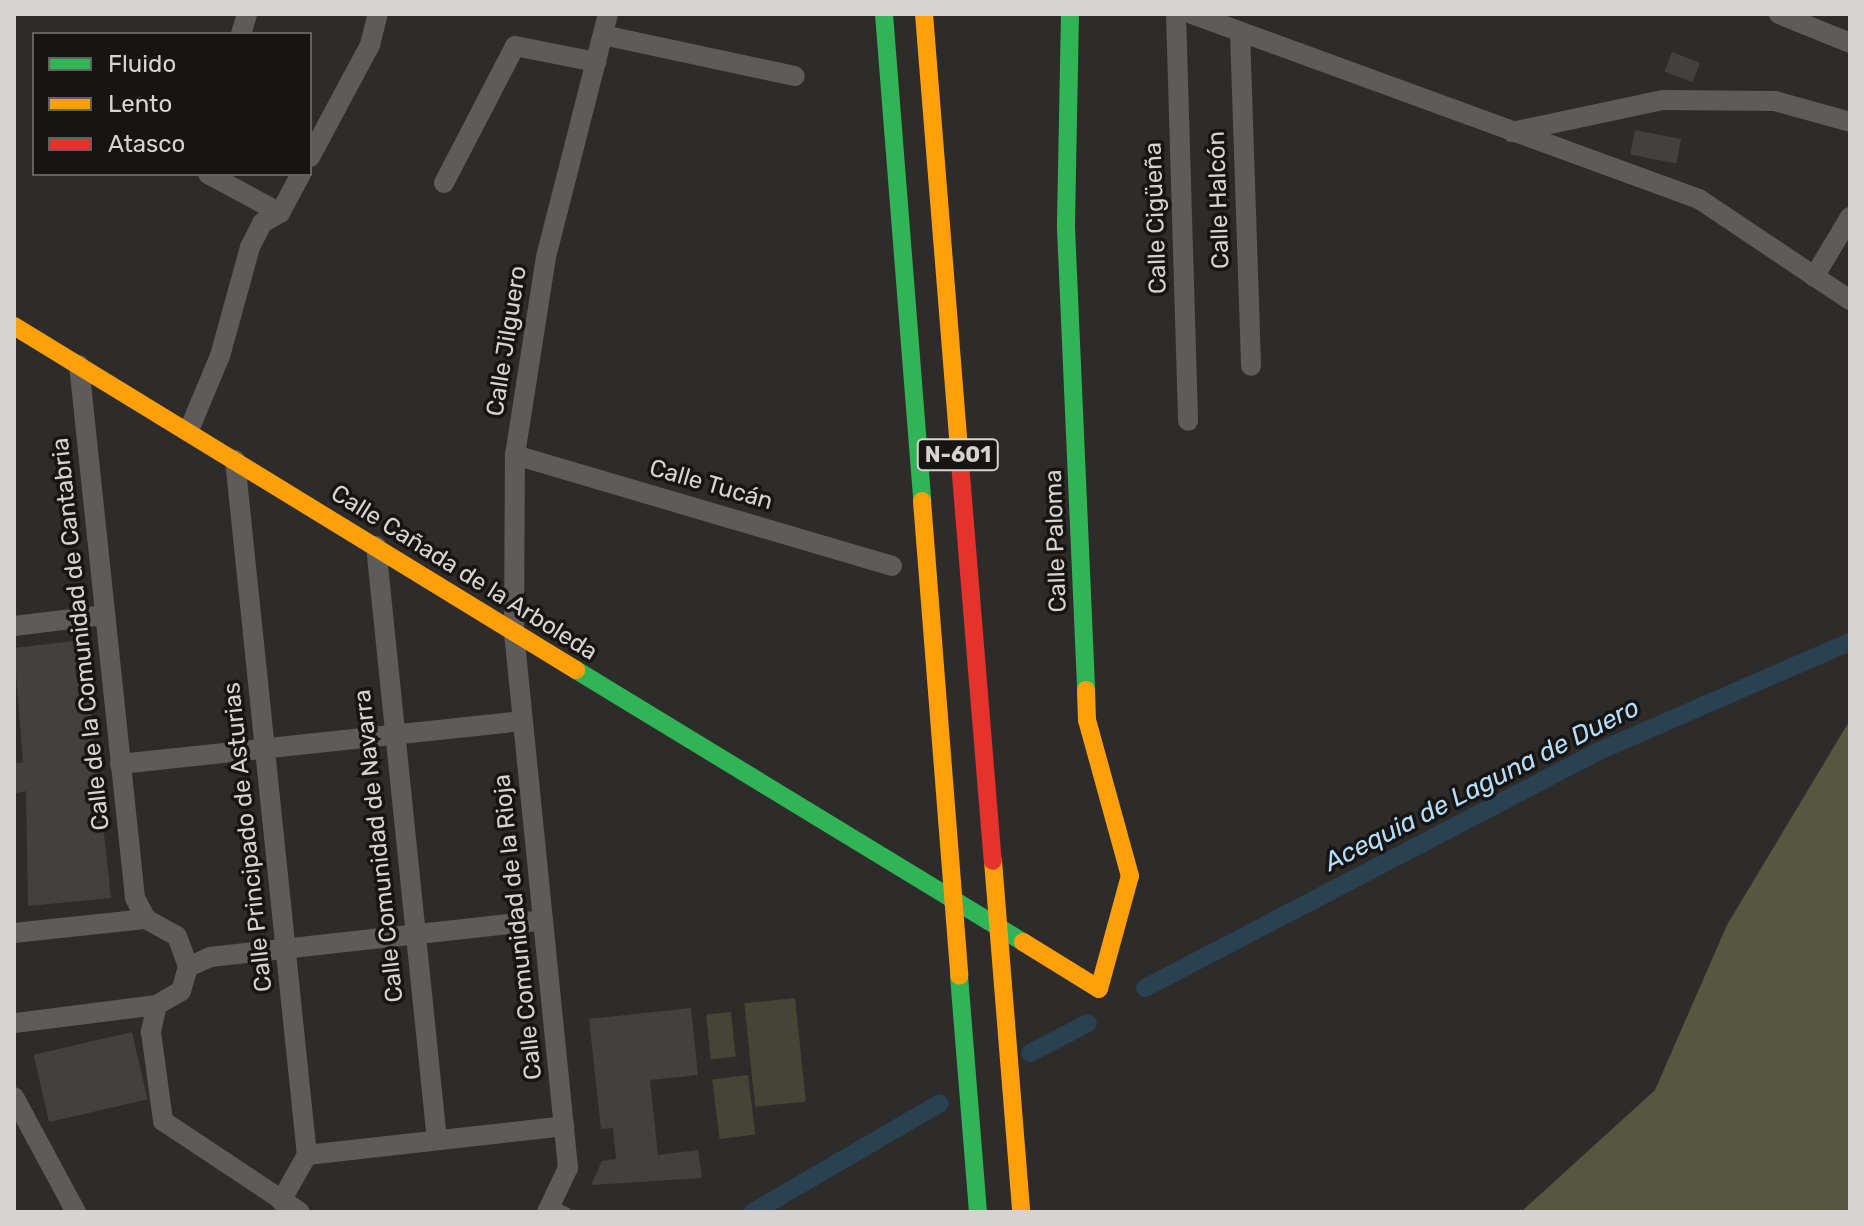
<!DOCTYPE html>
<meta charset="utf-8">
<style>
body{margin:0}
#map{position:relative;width:1864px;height:1226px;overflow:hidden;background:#2e2c2a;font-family:Rubik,sans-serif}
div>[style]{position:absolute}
.green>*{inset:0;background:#444534;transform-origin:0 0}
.forest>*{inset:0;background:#55573e}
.canal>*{height:18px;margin:-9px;padding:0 9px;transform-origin:9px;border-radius:9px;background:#294151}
.building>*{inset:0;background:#43413f;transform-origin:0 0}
.lane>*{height:10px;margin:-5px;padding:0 5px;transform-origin:5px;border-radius:5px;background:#5e5c5b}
.street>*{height:20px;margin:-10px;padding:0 10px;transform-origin:10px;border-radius:10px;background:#5e5c5b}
.fast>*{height:18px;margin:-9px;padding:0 9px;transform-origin:9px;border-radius:9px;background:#30b455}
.slow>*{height:18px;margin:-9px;padding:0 9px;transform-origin:9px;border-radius:9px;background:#ff9f0a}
.jam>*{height:18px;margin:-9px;padding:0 9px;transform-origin:9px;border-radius:9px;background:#e5322d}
span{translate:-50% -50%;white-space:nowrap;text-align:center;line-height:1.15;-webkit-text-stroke:7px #171513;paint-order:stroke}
.shield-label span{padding:2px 6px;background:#171513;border:2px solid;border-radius:6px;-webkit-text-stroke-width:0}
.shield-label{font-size:22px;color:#d6d3d1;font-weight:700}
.street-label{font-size:24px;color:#d6d3d1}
.water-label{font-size:26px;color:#b4defb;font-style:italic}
.frame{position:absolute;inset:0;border:16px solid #d6d3d1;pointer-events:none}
.legend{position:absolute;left:32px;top:32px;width:280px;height:144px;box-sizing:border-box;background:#171513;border:2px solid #63615f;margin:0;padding:10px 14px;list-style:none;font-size:24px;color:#d6d3d1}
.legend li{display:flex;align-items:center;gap:16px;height:40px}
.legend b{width:40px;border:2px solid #63615f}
</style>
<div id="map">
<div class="green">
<div style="left:795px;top:998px;width:104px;height:51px;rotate:84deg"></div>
<div style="left:731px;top:1012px;width:45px;height:25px;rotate:84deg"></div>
<div style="left:748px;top:1075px;width:60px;height:36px;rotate:83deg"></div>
</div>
<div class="forest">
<div style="clip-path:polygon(1850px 720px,1850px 1212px,1521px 1212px,1655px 1090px,1727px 925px)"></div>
</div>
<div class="canal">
<div style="left:1145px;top:988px;width:512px;rotate:-27.57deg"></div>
<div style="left:1599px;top:751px;width:274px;rotate:-23.5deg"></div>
<div style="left:1030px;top:1053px;width:65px;rotate:-27.3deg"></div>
<div style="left:753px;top:1212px;width:216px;rotate:-30.2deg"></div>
</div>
<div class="building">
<div style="left:1672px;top:52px;width:30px;height:21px;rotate:21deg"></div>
<div style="left:1635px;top:130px;width:47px;height:25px;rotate:11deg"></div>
<div style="clip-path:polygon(83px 640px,111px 898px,28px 906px,26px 791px,16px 793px,14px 776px,14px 763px,23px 762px,14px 648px)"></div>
<div style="clip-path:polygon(691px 1008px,698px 1075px,650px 1080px,658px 1155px,698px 1150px,702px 1178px,591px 1185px,602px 1161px,616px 1159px,613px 1128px,601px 1129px,589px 1019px)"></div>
<div style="left:132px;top:1032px;width:69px;height:101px;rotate:77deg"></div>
</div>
<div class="lane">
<div style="left:551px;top:1205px;width:17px;rotate:25deg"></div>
</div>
<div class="street">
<div style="left:1176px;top:14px;width:407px;rotate:88.3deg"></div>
<div style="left:1192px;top:14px;width:540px;rotate:20.05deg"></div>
<div style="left:1699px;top:199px;width:182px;rotate:33.8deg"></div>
<div style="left:1779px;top:14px;width:77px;rotate:22.2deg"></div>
<div style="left:1240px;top:32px;width:334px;rotate:88.1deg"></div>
<div style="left:241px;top:34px;width:21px;rotate:-73deg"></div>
<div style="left:603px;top:35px;width:196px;rotate:12.1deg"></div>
<div style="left:1512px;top:132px;width:154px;rotate:-12deg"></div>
<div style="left:1663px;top:100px;width:112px;rotate:0.5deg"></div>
<div style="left:1775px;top:101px;width:78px;rotate:15.6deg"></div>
<div style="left:310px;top:157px;width:127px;rotate:-61.8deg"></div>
<div style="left:370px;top:45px;width:32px;rotate:-76deg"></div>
<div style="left:208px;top:174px;width:82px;rotate:28.4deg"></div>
<div style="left:444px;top:183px;width:154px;rotate:-62.6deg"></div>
<div style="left:515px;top:46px;width:83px;rotate:11.2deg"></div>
<div style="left:280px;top:213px;width:44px;rotate:-61.7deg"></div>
<div style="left:1814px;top:277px;width:70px;rotate:-59deg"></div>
<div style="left:79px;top:365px;width:536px;rotate:84deg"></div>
<div style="left:135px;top:898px;width:24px;rotate:62deg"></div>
<div style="left:189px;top:430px;width:80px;rotate:-67.3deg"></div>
<div style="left:220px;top:356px;width:113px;rotate:-74.6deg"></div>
<div style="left:250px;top:247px;width:27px;rotate:-63deg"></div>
<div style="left:262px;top:223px;width:21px;rotate:-29deg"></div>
<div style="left:515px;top:455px;width:393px;rotate:16.4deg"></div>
<div style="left:235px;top:460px;width:699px;rotate:84.09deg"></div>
<div style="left:307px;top:1155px;width:53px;rotate:119.5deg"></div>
<div style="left:376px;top:546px;width:597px;rotate:84.14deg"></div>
<div style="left:14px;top:626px;width:92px;rotate:-6.9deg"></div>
<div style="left:120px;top:764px;width:405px;rotate:-6.1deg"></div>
<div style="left:14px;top:933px;width:133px;rotate:-6.1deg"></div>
<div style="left:146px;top:919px;width:35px;rotate:29deg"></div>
<div style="left:177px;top:936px;width:33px;rotate:70deg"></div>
<div style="left:188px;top:967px;width:25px;rotate:106deg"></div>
<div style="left:181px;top:991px;width:28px;rotate:150deg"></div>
<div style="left:157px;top:1005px;width:144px;rotate:172.8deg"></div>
<div style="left:188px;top:967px;width:24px;rotate:-24deg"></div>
<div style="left:210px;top:957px;width:335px;rotate:-6.3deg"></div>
<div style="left:157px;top:1005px;width:28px;rotate:103deg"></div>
<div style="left:151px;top:1032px;width:90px;rotate:82.3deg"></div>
<div style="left:163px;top:1121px;width:164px;rotate:33.6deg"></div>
<div style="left:14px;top:1097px;width:131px;rotate:61.7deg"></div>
<div style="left:307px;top:1155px;width:259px;rotate:-6.4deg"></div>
<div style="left:547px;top:1212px;width:49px;rotate:-64.5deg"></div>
<div style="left:568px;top:1168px;width:538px;rotate:-95.76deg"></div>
<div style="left:514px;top:633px;width:178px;rotate:-89.7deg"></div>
<div style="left:515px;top:455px;width:200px;rotate:-81.1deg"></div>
<div style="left:546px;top:257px;width:251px;rotate:-75.7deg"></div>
</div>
<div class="fast">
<div style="left:884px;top:14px;width:488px;rotate:85.5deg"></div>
<div style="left:1070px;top:14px;width:214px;rotate:91.1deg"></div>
<div style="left:1066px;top:228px;width:462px;rotate:87.5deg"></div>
<div style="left:576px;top:670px;width:523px;rotate:31.32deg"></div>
<div style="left:959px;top:976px;width:237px;rotate:85.4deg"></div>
</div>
<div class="slow">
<div style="left:924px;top:14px;width:450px;rotate:85.4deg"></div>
<div style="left:14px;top:326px;width:659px;rotate:31.47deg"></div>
<div style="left:922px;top:501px;width:476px;rotate:85.5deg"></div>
<div style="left:993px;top:861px;width:352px;rotate:85.4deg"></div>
<div style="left:1023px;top:942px;width:89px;rotate:31.7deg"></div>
<div style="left:1099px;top:989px;width:117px;rotate:-74.7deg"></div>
<div style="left:1130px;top:876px;width:162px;rotate:-105.4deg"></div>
<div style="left:1087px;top:720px;width:30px;rotate:-92deg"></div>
</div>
<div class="jam">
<div style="left:960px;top:463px;width:399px;rotate:85.3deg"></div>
</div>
<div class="shield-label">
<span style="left:958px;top:455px">N-601</span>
</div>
<div class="street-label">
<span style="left:1219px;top:200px;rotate:-92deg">Calle Halcón</span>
<span style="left:1156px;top:218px;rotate:-92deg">Calle Cigüeña</span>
<span style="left:507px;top:341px;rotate:-81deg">Calle Jilguero</span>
<span style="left:711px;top:485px;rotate:16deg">Calle Tucán</span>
<span style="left:1056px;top:541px;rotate:-92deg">Calle Paloma</span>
<span style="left:464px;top:573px;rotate:32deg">Calle Cañada de la Arboleda</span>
<span style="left:81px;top:634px;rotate:-96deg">Calle de la Comunidad de Cantabria</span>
<span style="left:248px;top:837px;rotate:-96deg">Calle Principado de Asturias</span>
<span style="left:379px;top:846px;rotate:-96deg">Calle Comunidad de Navarra</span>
<span style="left:518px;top:927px;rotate:-96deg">Calle Comunidad de la Rioja</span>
</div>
<div class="water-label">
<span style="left:1482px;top:785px;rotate:-27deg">Acequia de Laguna de Duero</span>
</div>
<div class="frame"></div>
<ul class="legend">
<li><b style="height:10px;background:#30b455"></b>Fluido</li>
<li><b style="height:10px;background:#ff9f0a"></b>Lento</li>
<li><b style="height:10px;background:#e5322d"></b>Atasco</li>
</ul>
</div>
